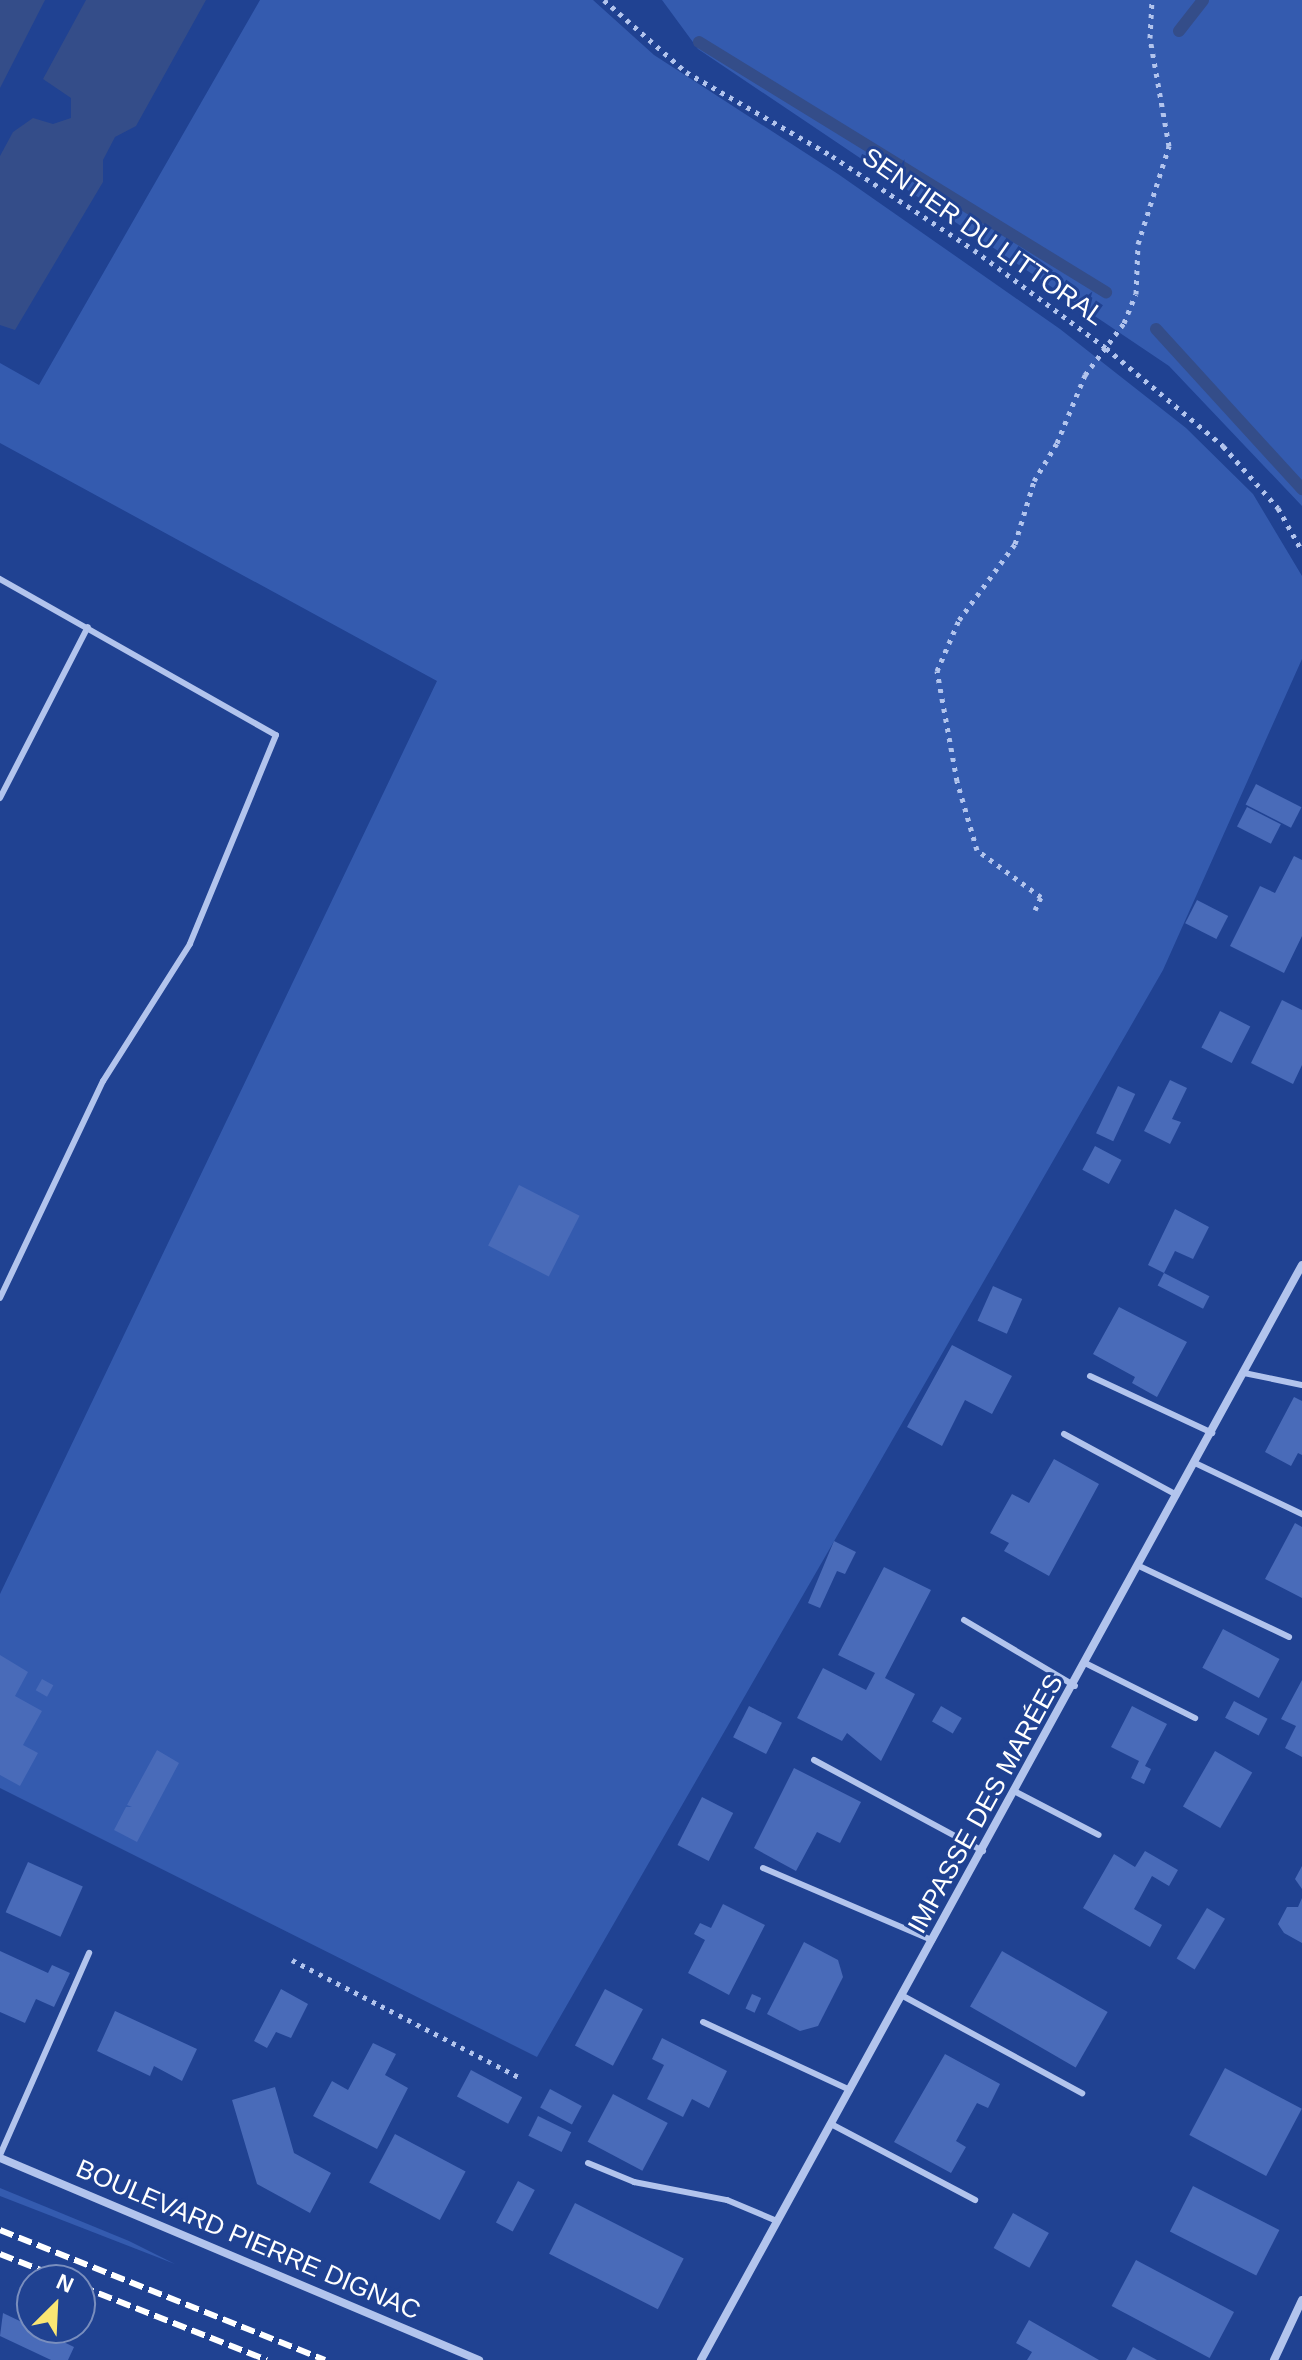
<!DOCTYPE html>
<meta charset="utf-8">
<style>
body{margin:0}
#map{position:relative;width:1302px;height:2360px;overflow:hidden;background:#204292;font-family:Arial,sans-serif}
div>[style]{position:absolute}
.green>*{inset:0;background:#345baf}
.water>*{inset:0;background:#344d89}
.stream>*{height:12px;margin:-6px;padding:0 6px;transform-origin:6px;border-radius:6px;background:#344d89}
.building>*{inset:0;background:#496bb9;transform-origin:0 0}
.path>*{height:5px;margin-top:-2.5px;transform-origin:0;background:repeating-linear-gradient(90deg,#b2c4ed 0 4px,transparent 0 10px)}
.lane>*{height:6px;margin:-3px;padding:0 3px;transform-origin:3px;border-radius:3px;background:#b2c4ed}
.street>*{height:8px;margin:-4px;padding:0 4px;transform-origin:4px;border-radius:4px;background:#b2c4ed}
.rail>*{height:6px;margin-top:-3px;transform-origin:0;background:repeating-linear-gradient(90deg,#fff 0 14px,transparent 0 20px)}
span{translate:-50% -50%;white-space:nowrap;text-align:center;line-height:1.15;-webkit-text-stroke:6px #204292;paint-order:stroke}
.street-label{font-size:26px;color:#fff}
.north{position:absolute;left:16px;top:2264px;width:80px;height:80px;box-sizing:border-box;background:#204292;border:2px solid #798ebe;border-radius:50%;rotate:24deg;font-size:22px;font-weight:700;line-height:32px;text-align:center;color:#fff}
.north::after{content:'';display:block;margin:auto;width:28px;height:36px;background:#fae673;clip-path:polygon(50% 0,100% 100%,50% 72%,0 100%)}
</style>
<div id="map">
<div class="green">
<div style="clip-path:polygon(260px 0,593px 0,654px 55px,838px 174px,1060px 329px,1186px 428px,1253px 494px,1302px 576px,1302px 659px,1163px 970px,537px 2057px,0 1788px,0 1594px,437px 681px,0 443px,0 363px,39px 385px)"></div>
<div style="clip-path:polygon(662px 0,1302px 0,1302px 506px,1169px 366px,698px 49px)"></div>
<div style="clip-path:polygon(0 2188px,129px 2241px,175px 2264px,0 2196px)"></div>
</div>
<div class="water">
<div style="clip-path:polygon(0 0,45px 0,0 88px)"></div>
<div style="clip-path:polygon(86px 0,206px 0,136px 126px,115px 137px,103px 160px,103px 182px,15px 330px,0 325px,0 156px,13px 132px,33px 118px,53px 124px,71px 118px,71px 98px,43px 79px)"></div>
</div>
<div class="stream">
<div style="left:1179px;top:31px;width:39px;rotate:-52deg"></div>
<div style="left:699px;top:42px;width:478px;rotate:31.6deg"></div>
<div style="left:1156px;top:329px;width:217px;rotate:47.6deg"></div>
</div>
<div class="building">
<div style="left:1256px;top:784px;width:51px;height:23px;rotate:27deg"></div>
<div style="left:1247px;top:807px;width:38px;height:22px;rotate:27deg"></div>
<div style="clip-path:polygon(1294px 856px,1302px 860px,1302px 936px,1284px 973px,1230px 946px,1260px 886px,1275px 893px)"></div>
<div style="left:1197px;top:900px;width:35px;height:26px;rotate:27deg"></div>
<div style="clip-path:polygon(1282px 1000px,1302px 1010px,1302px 1065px,1293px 1084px,1251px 1063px)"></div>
<div style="left:1220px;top:1011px;width:34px;height:41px;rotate:27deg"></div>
<div style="clip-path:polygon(1170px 1080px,1187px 1088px,1172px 1119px,1181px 1122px,1170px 1144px,1144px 1131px)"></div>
<div style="left:1118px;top:1086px;width:19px;height:52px;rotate:25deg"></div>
<div style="left:1095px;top:1146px;width:30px;height:27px;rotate:28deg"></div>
<div style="left:519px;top:1185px;width:68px;height:68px;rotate:27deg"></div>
<div style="clip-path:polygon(1175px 1209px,1209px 1227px,1193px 1259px,1175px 1251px,1164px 1273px,1148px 1265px)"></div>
<div style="left:1164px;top:1273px;width:51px;height:14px;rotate:27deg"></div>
<div style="left:993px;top:1286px;width:32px;height:38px;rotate:24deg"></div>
<div style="clip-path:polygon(1119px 1307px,1187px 1342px,1157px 1397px,1132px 1383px,1135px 1377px,1093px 1354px)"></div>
<div style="clip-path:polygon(952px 1345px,1012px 1376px,992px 1414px,965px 1400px,942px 1446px,907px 1427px)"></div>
<div style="clip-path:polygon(1294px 1397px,1302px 1401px,1302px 1455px,1298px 1453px,1291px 1466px,1265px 1452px)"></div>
<div style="clip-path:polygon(1054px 1459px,1099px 1484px,1049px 1576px,1004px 1551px,1009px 1543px,990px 1533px,1012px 1494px,1029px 1503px)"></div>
<div style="clip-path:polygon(1295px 1523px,1302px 1527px,1302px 1598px,1265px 1579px)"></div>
<div style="clip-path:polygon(834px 1541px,856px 1552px,845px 1574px,837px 1571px,820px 1608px,808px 1603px)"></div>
<div style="clip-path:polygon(884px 1567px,931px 1590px,885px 1678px,915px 1694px,881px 1761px,847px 1733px,842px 1741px,797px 1718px,823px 1668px,866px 1690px,875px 1673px,838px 1655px)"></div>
<div style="left:1223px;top:1629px;width:64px;height:44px;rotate:28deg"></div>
<div style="clip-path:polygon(0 1655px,28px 1672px,15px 1696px,42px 1711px,23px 1745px,38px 1753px,20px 1786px,0 1775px)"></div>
<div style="left:42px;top:1679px;width:13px;height:13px;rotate:29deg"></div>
<div style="clip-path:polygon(1302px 1680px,1302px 1757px,1285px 1748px,1296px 1726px,1281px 1719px)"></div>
<div style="left:1234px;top:1701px;width:38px;height:19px;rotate:28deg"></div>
<div style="left:749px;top:1706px;width:37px;height:35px;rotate:27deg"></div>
<div style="left:941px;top:1706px;width:24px;height:18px;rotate:30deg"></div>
<div style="clip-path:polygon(1132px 1706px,1167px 1724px,1145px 1766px,1151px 1769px,1144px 1784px,1131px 1778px,1139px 1761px,1111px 1747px)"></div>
<div style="clip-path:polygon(157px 1750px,179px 1763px,137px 1842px,114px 1830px,126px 1807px,132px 1807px,127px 1805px)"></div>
<div style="left:1215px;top:1751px;width:43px;height:64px;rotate:30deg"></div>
<div style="clip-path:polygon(794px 1768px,861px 1802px,840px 1843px,817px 1832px,796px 1871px,754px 1848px)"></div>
<div style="left:702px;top:1797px;width:35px;height:54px;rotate:27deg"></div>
<div style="clip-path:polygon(1145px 1851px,1178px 1870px,1169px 1886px,1152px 1876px,1134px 1909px,1162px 1925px,1150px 1947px,1083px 1908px,1114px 1854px,1135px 1867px)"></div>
<div style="left:28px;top:1862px;width:60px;height:55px;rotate:24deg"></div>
<div style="clip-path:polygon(1302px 1866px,1302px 1889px,1295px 1879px)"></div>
<div style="clip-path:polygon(1302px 1898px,1302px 1943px,1284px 1933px,1278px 1924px,1287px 1907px,1298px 1907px)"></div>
<div style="clip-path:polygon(723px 1904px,765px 1925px,729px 1995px,688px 1973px,705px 1940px,694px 1934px,700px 1923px,711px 1928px)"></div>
<div style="left:1207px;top:1908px;width:21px;height:59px;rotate:31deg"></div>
<div style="clip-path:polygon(804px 1942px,838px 1960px,843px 1977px,818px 2026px,800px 2031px,767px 2014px)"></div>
<div style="clip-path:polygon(0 1951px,48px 1973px,52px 1965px,70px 1973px,54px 2007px,36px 1999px,25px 2023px,0 2012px)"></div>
<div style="left:1002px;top:1951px;width:122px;height:64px;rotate:30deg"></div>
<div style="clip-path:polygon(281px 1989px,308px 2004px,291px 2038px,276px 2032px,267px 2048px,254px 2041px)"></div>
<div style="left:605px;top:1989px;width:43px;height:64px;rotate:28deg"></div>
<div style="left:752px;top:1994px;width:10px;height:16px;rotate:24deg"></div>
<div style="clip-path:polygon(115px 2011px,197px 2049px,182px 2081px,154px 2066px,150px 2076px,97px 2051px)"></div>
<div style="clip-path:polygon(662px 2038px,727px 2071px,709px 2108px,692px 2099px,683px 2117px,647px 2099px,664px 2065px,652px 2059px)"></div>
<div style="clip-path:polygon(373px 2043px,396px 2054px,385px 2075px,408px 2088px,377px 2149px,313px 2116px,332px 2081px,348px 2090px)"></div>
<div style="clip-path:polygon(945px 2054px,1000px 2084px,988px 2108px,977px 2103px,956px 2141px,966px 2147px,951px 2173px,894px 2142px)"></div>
<div style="left:1225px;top:2068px;width:87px;height:76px;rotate:28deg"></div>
<div style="left:471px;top:2070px;width:58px;height:30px;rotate:28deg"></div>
<div style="clip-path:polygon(275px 2087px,294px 2153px,331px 2173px,310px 2213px,257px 2184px,232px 2100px)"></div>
<div style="left:550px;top:2089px;width:36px;height:21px;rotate:28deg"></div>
<div style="left:613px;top:2094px;width:62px;height:54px;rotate:28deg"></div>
<div style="left:538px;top:2116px;width:37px;height:22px;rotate:26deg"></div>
<div style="left:395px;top:2134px;width:80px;height:55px;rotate:28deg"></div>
<div style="left:518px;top:2181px;width:19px;height:47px;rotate:28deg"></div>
<div style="left:1193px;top:2186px;width:97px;height:51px;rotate:27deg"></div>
<div style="left:575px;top:2203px;width:122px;height:57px;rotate:27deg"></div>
<div style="left:1013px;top:2213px;width:41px;height:40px;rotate:29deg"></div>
<div style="left:1136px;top:2260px;width:111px;height:52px;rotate:28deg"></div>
<div style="clip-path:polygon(3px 2313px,74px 2347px,68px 2360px,51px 2360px,0 2336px)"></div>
<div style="clip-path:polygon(1029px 2320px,1099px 2360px,1027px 2360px,1032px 2352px,1016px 2343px)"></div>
<div style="clip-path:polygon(1133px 2347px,1157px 2360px,1126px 2360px)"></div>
</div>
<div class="path">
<div style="left:604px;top:0;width:109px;rotate:41.3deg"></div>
<div style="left:686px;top:72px;width:168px;rotate:29.9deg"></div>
<div style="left:832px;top:156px;width:170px;rotate:33.5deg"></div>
<div style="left:974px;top:250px;width:164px;rotate:36.6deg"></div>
<div style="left:1106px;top:348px;width:153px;rotate:39.9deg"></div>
<div style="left:1223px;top:446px;width:83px;rotate:48.4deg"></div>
<div style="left:1278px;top:508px;width:49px;rotate:60.8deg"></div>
<div style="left:1035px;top:910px;width:14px;rotate:-65deg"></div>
<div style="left:1041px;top:897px;width:79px;rotate:-143.7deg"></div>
<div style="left:977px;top:850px;width:72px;rotate:-106.2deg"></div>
<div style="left:957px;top:781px;width:112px;rotate:-100.3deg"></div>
<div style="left:937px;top:671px;width:56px;rotate:-66.7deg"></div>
<div style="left:959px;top:620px;width:94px;rotate:-53.6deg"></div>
<div style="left:1015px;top:544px;width:66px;rotate:-73.2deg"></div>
<div style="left:1034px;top:481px;width:44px;rotate:-58.8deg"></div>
<div style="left:1057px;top:443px;width:74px;rotate:-67.6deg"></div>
<div style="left:1085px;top:375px;width:65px;rotate:-53.1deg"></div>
<div style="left:1124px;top:323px;width:31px;rotate:-68deg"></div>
<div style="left:1136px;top:294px;width:50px;rotate:-87.7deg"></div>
<div style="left:1138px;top:244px;width:103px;rotate:-72.4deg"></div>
<div style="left:1169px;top:146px;width:110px;rotate:-100deg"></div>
<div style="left:1150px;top:38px;width:38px;rotate:-87deg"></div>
<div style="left:292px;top:1960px;width:255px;rotate:27.3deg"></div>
</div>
<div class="lane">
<div style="left:0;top:579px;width:317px;rotate:29.5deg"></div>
<div style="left:276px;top:735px;width:226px;rotate:112.4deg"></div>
<div style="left:190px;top:944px;width:162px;rotate:122.4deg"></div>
<div style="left:103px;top:1081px;width:240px;rotate:115.4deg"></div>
<div style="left:0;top:798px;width:192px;rotate:-62.8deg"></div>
<div style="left:1244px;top:1373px;width:59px;rotate:11.7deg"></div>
<div style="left:1090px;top:1376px;width:135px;rotate:25deg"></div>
<div style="left:1064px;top:1434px;width:128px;rotate:28.4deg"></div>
<div style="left:1195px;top:1463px;width:119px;rotate:25.5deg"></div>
<div style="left:1139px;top:1566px;width:166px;rotate:25.3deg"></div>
<div style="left:964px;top:1620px;width:129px;rotate:30.7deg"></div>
<div style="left:1087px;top:1664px;width:121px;rotate:26.6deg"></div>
<div style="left:814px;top:1760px;width:192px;rotate:28.3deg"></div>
<div style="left:1016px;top:1792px;width:93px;rotate:27.4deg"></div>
<div style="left:763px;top:1868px;width:184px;rotate:23.1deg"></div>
<div style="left:903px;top:1996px;width:204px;rotate:28.5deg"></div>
<div style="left:703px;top:2022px;width:162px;rotate:24.8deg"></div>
<div style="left:831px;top:2124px;width:163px;rotate:27.8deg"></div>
<div style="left:0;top:2155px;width:221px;rotate:-66.2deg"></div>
<div style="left:588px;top:2163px;width:50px;rotate:22.4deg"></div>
<div style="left:634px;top:2182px;width:95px;rotate:11deg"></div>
<div style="left:727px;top:2200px;width:54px;rotate:22.8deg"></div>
</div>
<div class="street">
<div style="left:0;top:2158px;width:520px;rotate:22.87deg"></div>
<div style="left:701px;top:2360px;width:1249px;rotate:-61.24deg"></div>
<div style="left:1274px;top:2360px;width:66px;rotate:-65deg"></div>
</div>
<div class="rail">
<div style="left:0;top:2230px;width:350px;rotate:21.8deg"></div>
<div style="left:0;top:2254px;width:71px;rotate:21.5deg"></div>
<div style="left:80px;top:2286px;width:201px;rotate:21.6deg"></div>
</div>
<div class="street-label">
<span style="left:983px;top:237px;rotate:35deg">SENTIER DU LITTORAL</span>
<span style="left:986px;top:1804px;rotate:-61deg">IMPASSE DES MARÉES</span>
<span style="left:248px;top:2240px;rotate:23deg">BOULEVARD PIERRE DIGNAC</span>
</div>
<div class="north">N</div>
</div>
